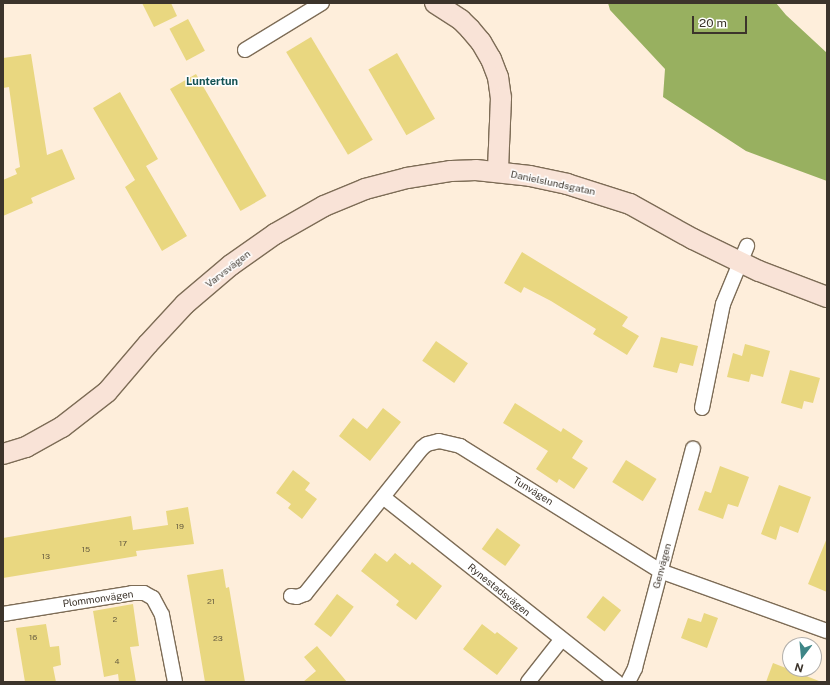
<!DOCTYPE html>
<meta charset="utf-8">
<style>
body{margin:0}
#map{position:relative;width:830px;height:685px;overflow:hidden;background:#feeedb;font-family:"Public Sans",sans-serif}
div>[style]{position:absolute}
.water>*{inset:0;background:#98b060}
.building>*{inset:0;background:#e9d780;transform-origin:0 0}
.roads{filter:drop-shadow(1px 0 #7d6c56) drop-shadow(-1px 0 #7d6c56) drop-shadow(0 1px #7d6c56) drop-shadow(0 -1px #7d6c56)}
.street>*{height:14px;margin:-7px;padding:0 7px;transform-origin:7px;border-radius:7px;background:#fff}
.secondary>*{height:20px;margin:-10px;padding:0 10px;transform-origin:10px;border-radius:10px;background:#f9e3d7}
span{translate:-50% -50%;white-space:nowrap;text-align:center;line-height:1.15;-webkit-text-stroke:3px #fff;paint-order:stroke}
.number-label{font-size:8px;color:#675d40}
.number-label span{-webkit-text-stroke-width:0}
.street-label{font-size:10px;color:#3c342b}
.neighbourhood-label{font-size:11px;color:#155253;font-weight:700}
.frame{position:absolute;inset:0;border:4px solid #3c342b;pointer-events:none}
.north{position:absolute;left:782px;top:637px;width:40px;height:40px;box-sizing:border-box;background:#fff;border:1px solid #b1aeaa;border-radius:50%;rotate:196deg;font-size:11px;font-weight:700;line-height:16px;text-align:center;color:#3c342b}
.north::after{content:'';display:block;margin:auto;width:14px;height:18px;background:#3e8687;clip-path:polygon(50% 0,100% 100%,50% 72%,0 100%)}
.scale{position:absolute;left:692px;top:16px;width:55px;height:18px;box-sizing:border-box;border:2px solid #3c342b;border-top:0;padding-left:5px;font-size:12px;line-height:14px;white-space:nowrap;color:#3c342b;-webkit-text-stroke:3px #fff;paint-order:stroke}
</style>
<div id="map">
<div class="water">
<div style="clip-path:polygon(608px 3px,776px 3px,786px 15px,827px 53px,827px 181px,746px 151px,663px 97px,665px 69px,610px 10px)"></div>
</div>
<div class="building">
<div style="clip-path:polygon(142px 3px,171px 3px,177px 16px,154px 27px)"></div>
<div style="left:188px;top:19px;width:36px;height:21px;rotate:62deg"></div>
<div style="left:311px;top:37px;width:120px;height:29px;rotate:59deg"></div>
<div style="left:397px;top:53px;width:76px;height:33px;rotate:60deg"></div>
<div style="clip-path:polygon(31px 54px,47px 155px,62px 149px,75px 179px,31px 198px,33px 203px,3px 216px,3px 180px,17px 174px,15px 169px,20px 167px,9px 87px,3px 88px,3px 58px)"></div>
<div style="left:196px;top:74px;width:141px;height:30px;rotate:60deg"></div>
<div style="clip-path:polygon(120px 92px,158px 159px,146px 166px,187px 236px,162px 251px,125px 187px,135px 180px,93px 108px)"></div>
<div style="clip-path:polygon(522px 252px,628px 317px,622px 326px,639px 336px,627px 355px,593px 334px,596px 329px,551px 301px,524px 287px,521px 293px,504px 283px)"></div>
<div style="clip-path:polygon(661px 337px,698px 346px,693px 366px,680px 363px,677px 373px,653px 367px)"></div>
<div style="left:436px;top:341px;width:39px;height:24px;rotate:35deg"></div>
<div style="clip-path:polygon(745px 344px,770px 351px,763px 377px,751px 374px,749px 382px,727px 377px,733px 353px,742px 356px)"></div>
<div style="clip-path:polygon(790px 370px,820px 378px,813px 403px,804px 401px,802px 409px,781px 403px)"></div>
<div style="clip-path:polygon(515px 403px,561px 432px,563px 428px,583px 441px,572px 458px,588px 468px,574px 489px,559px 479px,557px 483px,536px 469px,548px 451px,503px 423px)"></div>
<div style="clip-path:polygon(383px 408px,401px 422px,370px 461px,339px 436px,353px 418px,367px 429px)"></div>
<div style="left:626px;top:460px;width:36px;height:26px;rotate:32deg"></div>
<div style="clip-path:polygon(720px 466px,749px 477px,738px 507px,728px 504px,723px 519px,698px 510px,705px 491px,711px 493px)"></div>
<div style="clip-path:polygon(293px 470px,310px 483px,305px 490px,317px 499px,302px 519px,288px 508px,291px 504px,276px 493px)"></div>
<div style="clip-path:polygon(779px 485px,811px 497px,798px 533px,780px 526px,776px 540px,761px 534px)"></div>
<div style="clip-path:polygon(188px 507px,194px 544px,136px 551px,137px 556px,3px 578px,3px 538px,131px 516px,133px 530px,168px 525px,166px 511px)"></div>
<div style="left:497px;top:528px;width:29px;height:26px;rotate:36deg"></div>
<div style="clip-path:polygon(827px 538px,827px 592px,808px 584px)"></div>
<div style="clip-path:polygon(375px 553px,387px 562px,395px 553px,410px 565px,412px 562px,442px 586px,416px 620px,396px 605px,399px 601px,361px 571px)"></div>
<div style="clip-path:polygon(223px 569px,226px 588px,229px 587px,245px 682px,205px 682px,187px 575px)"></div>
<div style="left:337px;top:594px;width:21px;height:38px;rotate:37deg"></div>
<div style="left:603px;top:596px;width:23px;height:27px;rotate:38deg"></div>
<div style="clip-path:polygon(133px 604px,139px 646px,130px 647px,136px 682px,119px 682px,118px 674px,104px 677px,93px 611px)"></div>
<div style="clip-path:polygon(704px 613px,718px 618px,707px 648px,681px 638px,688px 618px,701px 622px)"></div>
<div style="clip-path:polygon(46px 624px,50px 647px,59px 646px,61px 665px,53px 667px,56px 682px,25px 682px,16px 628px)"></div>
<div style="clip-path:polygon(482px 624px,495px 634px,497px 632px,518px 648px,497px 675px,463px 649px)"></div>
<div style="clip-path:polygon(317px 646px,347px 682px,303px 682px,316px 671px,304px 657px)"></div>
<div style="clip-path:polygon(773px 663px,819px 681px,819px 682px,766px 682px)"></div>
</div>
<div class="roads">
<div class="street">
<div style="left:245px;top:50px;width:90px;rotate:-31.4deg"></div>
<div style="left:702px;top:408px;width:106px;rotate:-78.6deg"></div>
<div style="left:723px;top:304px;width:63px;rotate:-67.5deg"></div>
<div style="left:383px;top:497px;width:298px;rotate:38.4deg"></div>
<div style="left:291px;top:596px;width:6px;rotate:9deg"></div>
<div style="left:297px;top:597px;width:9px;rotate:-21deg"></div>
<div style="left:305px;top:594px;width:187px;rotate:-51.3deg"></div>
<div style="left:422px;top:448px;width:6px;rotate:-39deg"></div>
<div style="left:427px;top:444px;width:12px;rotate:-14deg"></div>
<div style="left:439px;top:441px;width:22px;rotate:13deg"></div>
<div style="left:460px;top:446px;width:236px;rotate:32deg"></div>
<div style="left:660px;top:571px;width:177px;rotate:19.8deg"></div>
<div style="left:3px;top:614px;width:131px;rotate:-9.2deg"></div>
<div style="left:132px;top:593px;width:12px"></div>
<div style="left:144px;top:593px;width:10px;rotate:29deg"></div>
<div style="left:153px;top:598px;width:19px;rotate:62deg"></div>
<div style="left:162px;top:615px;width:68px;rotate:79deg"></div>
<div style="left:528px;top:682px;width:53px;rotate:-51.8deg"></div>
<div style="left:628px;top:682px;width:16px;rotate:-63deg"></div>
<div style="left:635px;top:668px;width:227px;rotate:-75.2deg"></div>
</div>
<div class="secondary">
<div style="left:435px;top:3px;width:31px;rotate:33deg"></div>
<div style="left:461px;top:20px;width:13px;rotate:45deg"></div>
<div style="left:470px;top:29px;width:17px;rotate:50deg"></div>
<div style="left:481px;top:42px;width:20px;rotate:60deg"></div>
<div style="left:491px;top:59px;width:19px;rotate:69deg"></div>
<div style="left:498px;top:77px;width:21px;rotate:82deg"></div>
<div style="left:501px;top:98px;width:73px;rotate:92.4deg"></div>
<div style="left:3px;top:454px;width:24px;rotate:-17deg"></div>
<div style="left:26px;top:447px;width:41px;rotate:-29.1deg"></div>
<div style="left:62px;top:427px;width:57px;rotate:-37.9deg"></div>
<div style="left:107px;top:392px;width:63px;rotate:-49.5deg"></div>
<div style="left:148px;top:344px;width:54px;rotate:-47.2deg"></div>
<div style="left:185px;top:304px;width:60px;rotate:-40.3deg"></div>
<div style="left:231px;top:265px;width:54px;rotate:-35.2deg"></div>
<div style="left:275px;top:234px;width:56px;rotate:-29.7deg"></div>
<div style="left:324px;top:206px;width:44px;rotate:-22.5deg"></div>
<div style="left:365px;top:189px;width:43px;rotate:-14.7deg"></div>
<div style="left:407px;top:178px;width:45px;rotate:-9deg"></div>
<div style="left:451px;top:171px;width:25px;rotate:-2deg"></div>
<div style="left:476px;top:170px;width:54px;rotate:6.3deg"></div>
<div style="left:530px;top:176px;width:38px;rotate:12deg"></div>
<div style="left:567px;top:184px;width:66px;rotate:17.6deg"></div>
<div style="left:630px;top:204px;width:72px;rotate:29.1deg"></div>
<div style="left:693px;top:239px;width:73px;rotate:25.9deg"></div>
<div style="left:759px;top:271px;width:73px;rotate:20.9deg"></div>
</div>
</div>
<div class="number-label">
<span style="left:180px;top:527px">19</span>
<span style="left:123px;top:544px">17</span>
<span style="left:86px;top:550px">15</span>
<span style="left:46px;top:557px">13</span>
<span style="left:211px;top:602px">21</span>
<span style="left:115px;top:620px">2</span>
<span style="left:33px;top:638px">16</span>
<span style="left:218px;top:639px">23</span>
<span style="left:117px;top:662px">4</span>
</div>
<div class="street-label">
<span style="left:553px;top:183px;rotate:12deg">Danielslundsgatan</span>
<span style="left:228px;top:269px;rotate:-38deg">Varvsvägen</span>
<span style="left:533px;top:491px;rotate:32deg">Tunvägen</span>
<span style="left:662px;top:566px;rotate:-75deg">Genvägen</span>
<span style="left:499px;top:590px;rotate:39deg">Rynestadsvägen</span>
<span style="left:98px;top:599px;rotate:-8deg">Plommonvägen</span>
</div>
<div class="neighbourhood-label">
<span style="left:212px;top:81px">Luntertun</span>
</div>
<div class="frame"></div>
<div class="north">N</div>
<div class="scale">20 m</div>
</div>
